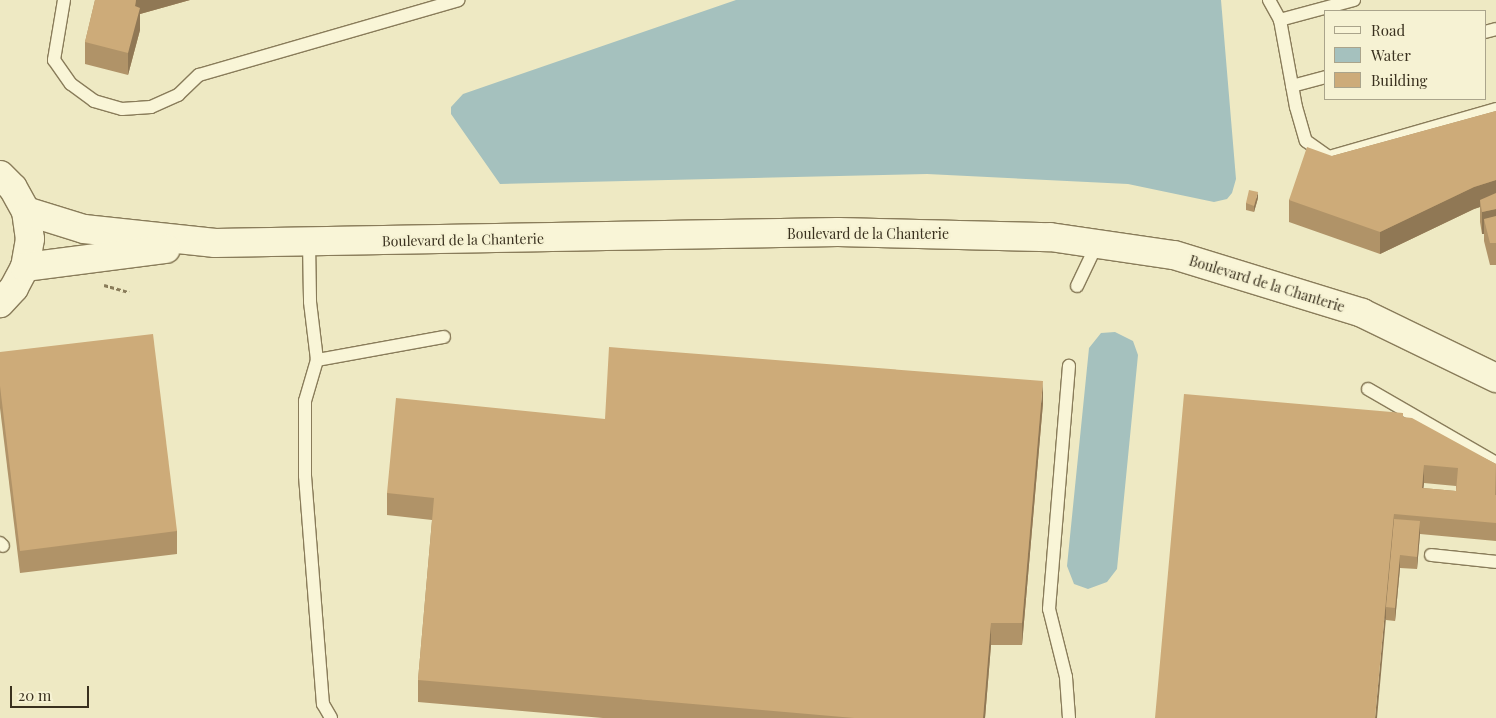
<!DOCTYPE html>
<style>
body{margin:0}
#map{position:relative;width:1496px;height:718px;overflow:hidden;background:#eee9c3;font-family:"Playfair Display",serif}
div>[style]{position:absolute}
.water>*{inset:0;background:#a5c1be}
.path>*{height:3px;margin-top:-1.5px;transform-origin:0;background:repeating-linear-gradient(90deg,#897c5a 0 4px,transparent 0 6.5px)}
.roads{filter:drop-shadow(1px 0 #897c5a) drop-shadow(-1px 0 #897c5a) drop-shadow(0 1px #897c5a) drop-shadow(0 -1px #897c5a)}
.service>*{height:12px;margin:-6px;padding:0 6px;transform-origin:6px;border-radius:6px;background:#f9f5d7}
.tertiary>*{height:28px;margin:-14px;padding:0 14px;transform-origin:14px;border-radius:14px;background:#f9f5d7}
.wall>*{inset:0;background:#b09368}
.shaded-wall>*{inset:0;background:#907855}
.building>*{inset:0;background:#cdab79}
span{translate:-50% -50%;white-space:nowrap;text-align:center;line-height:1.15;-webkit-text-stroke:4px #f6f2d3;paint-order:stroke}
.street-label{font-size:14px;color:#39301e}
.legend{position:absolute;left:1324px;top:10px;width:162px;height:90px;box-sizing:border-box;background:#f6f2d3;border:1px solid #aaa48b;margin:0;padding:6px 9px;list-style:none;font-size:15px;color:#39301e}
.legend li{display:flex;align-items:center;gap:10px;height:25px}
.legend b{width:25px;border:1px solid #aaa48b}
.scale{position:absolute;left:10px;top:686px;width:79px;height:22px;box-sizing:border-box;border:2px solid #39301e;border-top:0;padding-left:6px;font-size:15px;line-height:18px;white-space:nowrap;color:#39301e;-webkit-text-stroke:4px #f6f2d3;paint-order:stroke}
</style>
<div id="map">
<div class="water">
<div style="clip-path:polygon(736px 0,1221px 0,1236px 179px,1232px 193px,1227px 199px,1214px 202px,1128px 184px,927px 174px,500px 184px,451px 114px,451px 107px,463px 94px)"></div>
<div style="clip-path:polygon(1115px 332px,1133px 341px,1138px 355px,1117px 569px,1107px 582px,1088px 589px,1074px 584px,1067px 566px,1088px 358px,1089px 348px,1101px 333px)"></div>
</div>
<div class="path">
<div style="left:104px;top:285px;width:26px;rotate:16deg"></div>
</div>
<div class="roads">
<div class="service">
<div style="left:64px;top:0;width:61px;rotate:99.5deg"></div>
<div style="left:54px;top:60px;width:29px;rotate:55deg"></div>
<div style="left:71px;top:84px;width:29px;rotate:36deg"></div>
<div style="left:94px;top:101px;width:29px;rotate:16deg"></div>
<div style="left:122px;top:109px;width:29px;rotate:-4deg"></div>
<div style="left:151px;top:107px;width:30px;rotate:-24deg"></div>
<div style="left:178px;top:95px;width:29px;rotate:-44deg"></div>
<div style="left:199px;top:75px;width:270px;rotate:-16.1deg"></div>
<div style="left:1269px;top:0;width:23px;rotate:61deg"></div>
<div style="left:1354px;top:0;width:77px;rotate:164.9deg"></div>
<div style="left:1280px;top:20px;width:88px;rotate:79.6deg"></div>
<div style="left:1296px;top:107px;width:35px;rotate:74deg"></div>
<div style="left:1306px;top:141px;width:28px;rotate:35deg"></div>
<div style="left:1329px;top:157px;width:174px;rotate:-16deg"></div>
<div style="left:1485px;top:32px;width:11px;rotate:-15deg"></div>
<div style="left:1292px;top:86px;width:34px;rotate:-15deg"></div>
<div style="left:309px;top:242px;width:60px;rotate:89deg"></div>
<div style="left:310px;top:302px;width:58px;rotate:83.1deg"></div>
<div style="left:317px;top:360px;width:43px;rotate:106.3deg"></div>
<div style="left:305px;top:401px;width:75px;rotate:90deg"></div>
<div style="left:305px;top:476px;width:229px;rotate:85.5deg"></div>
<div style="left:323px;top:704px;width:16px;rotate:60deg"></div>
<div style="left:1077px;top:286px;width:47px;rotate:-64.5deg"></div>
<div style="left:317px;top:360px;width:129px;rotate:-10.3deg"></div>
<div style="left:1368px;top:389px;width:148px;rotate:30deg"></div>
<div style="left:0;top:543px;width:4px;rotate:45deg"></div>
<div style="left:1431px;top:555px;width:65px;rotate:6.1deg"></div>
<div style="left:1069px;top:718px;width:41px;rotate:-94.2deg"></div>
<div style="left:1066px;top:677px;width:70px;rotate:-104deg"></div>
<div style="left:1049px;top:609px;width:244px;rotate:-85.3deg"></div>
</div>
<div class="tertiary">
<div style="left:0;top:175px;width:18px;rotate:45deg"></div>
<div style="left:13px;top:188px;width:26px;rotate:61deg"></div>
<div style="left:26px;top:211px;width:28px;rotate:82deg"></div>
<div style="left:30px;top:239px;width:28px;rotate:100deg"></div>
<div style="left:25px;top:267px;width:24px;rotate:118deg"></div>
<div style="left:14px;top:288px;width:21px;rotate:133deg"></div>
<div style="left:26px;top:211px;width:61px;rotate:17.2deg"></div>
<div style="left:84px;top:229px;width:132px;rotate:6.1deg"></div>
<div style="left:215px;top:243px;width:623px;rotate:-1.01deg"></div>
<div style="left:838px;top:232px;width:212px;rotate:1.4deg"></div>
<div style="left:1050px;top:237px;width:125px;rotate:8.3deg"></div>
<div style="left:1174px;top:255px;width:197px;rotate:17.1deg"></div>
<div style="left:1362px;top:313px;width:149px;rotate:25.9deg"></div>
<div style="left:25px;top:267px;width:142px;rotate:-7.3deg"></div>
</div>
</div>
<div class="wall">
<div style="clip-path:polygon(95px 0,190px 0,140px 14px,140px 30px,128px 75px,85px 64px,85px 42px)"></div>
<div style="clip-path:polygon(1496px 111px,1496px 265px,1490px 265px,1484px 241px,1484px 234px,1482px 234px,1480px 222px,1480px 207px,1474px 209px,1380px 254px,1289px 222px,1289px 200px,1332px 156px)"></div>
<div style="clip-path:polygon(1258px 198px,1254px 212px,1246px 210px,1246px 203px)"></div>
<div style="clip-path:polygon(0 352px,177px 531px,177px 554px,20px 573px,0 408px)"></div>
<div style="clip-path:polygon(1043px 403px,1022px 645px,991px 645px,985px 718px,603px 718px,418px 702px,418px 680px,432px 520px,387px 515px,387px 493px,605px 419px)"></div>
<div style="clip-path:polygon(evenodd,1403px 417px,1496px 464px,1496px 541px,1420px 534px,1417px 569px,1400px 568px,1395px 621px,1386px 620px,1386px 618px,1155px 718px,1403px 417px,1424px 483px,1456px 486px,1456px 491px,1423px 488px,1424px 483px)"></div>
</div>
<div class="shaded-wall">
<div style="clip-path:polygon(136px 0,190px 0,140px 14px,140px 30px,128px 75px,128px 53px)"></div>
<div style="clip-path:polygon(1496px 180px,1496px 203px,1480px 200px,1480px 207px,1474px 209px,1380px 254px,1380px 232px,1474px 187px)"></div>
<div style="clip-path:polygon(1258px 192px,1258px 198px,1254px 212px,1254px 206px)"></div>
<div style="clip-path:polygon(1496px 209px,1496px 231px,1484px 219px,1484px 234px,1482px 234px,1482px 212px)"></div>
<div style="clip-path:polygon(1043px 381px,1043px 403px,1022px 645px,1022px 623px)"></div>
<div style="clip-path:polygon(1424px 465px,1424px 483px,1422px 505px,1422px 488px)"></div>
<div style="clip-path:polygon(1394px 514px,1394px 531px,1386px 607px,1386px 618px,1377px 718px,1375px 718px)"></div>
<div style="clip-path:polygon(1420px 521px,1420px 534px,1417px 569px,1417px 557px)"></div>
<div style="clip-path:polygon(1400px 555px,1400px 568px,1395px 621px,1395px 608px)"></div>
<div style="clip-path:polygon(991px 623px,991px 645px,985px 718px,983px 718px)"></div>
</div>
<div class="building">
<div style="clip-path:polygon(95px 0,136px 0,135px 6px,140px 8px,128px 53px,85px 42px)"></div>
<div style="clip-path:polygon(1496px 111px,1496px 180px,1474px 187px,1380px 232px,1289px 200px,1307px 147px,1332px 156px)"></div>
<div style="clip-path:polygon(1249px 190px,1258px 192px,1254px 206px,1246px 203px)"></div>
<div style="clip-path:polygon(1496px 193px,1496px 211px,1496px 209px,1482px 212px,1480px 200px)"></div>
<div style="clip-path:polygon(1496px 216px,1496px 243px,1490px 243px,1484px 219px)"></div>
<div style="clip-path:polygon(153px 334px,177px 531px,20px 551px,0 386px,0 352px)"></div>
<div style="clip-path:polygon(609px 347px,1043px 381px,1022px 623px,991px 623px,983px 718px,854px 718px,418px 680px,434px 498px,387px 493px,396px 398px,605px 419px)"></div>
<div style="clip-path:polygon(evenodd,1184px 394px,1403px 413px,1403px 417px,1412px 418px,1496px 464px,1495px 495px,1496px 495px,1496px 523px,1394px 514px,1375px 718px,1155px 718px,1184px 394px,1424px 465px,1458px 468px,1456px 491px,1422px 488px,1424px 465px)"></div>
<div style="clip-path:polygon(1394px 519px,1420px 521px,1417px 557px,1400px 555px,1395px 608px,1386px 607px)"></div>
</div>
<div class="street-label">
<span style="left:868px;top:234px">Boulevard de la Chanterie</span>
<span style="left:463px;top:240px;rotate:-1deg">Boulevard de la Chanterie</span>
<span style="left:1267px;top:284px;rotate:17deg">Boulevard de la Chanterie</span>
</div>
<ul class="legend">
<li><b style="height:6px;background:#f9f5d7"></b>Road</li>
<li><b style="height:14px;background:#a5c1be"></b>Water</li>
<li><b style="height:14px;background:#cdab79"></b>Building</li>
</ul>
<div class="scale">20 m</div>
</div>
